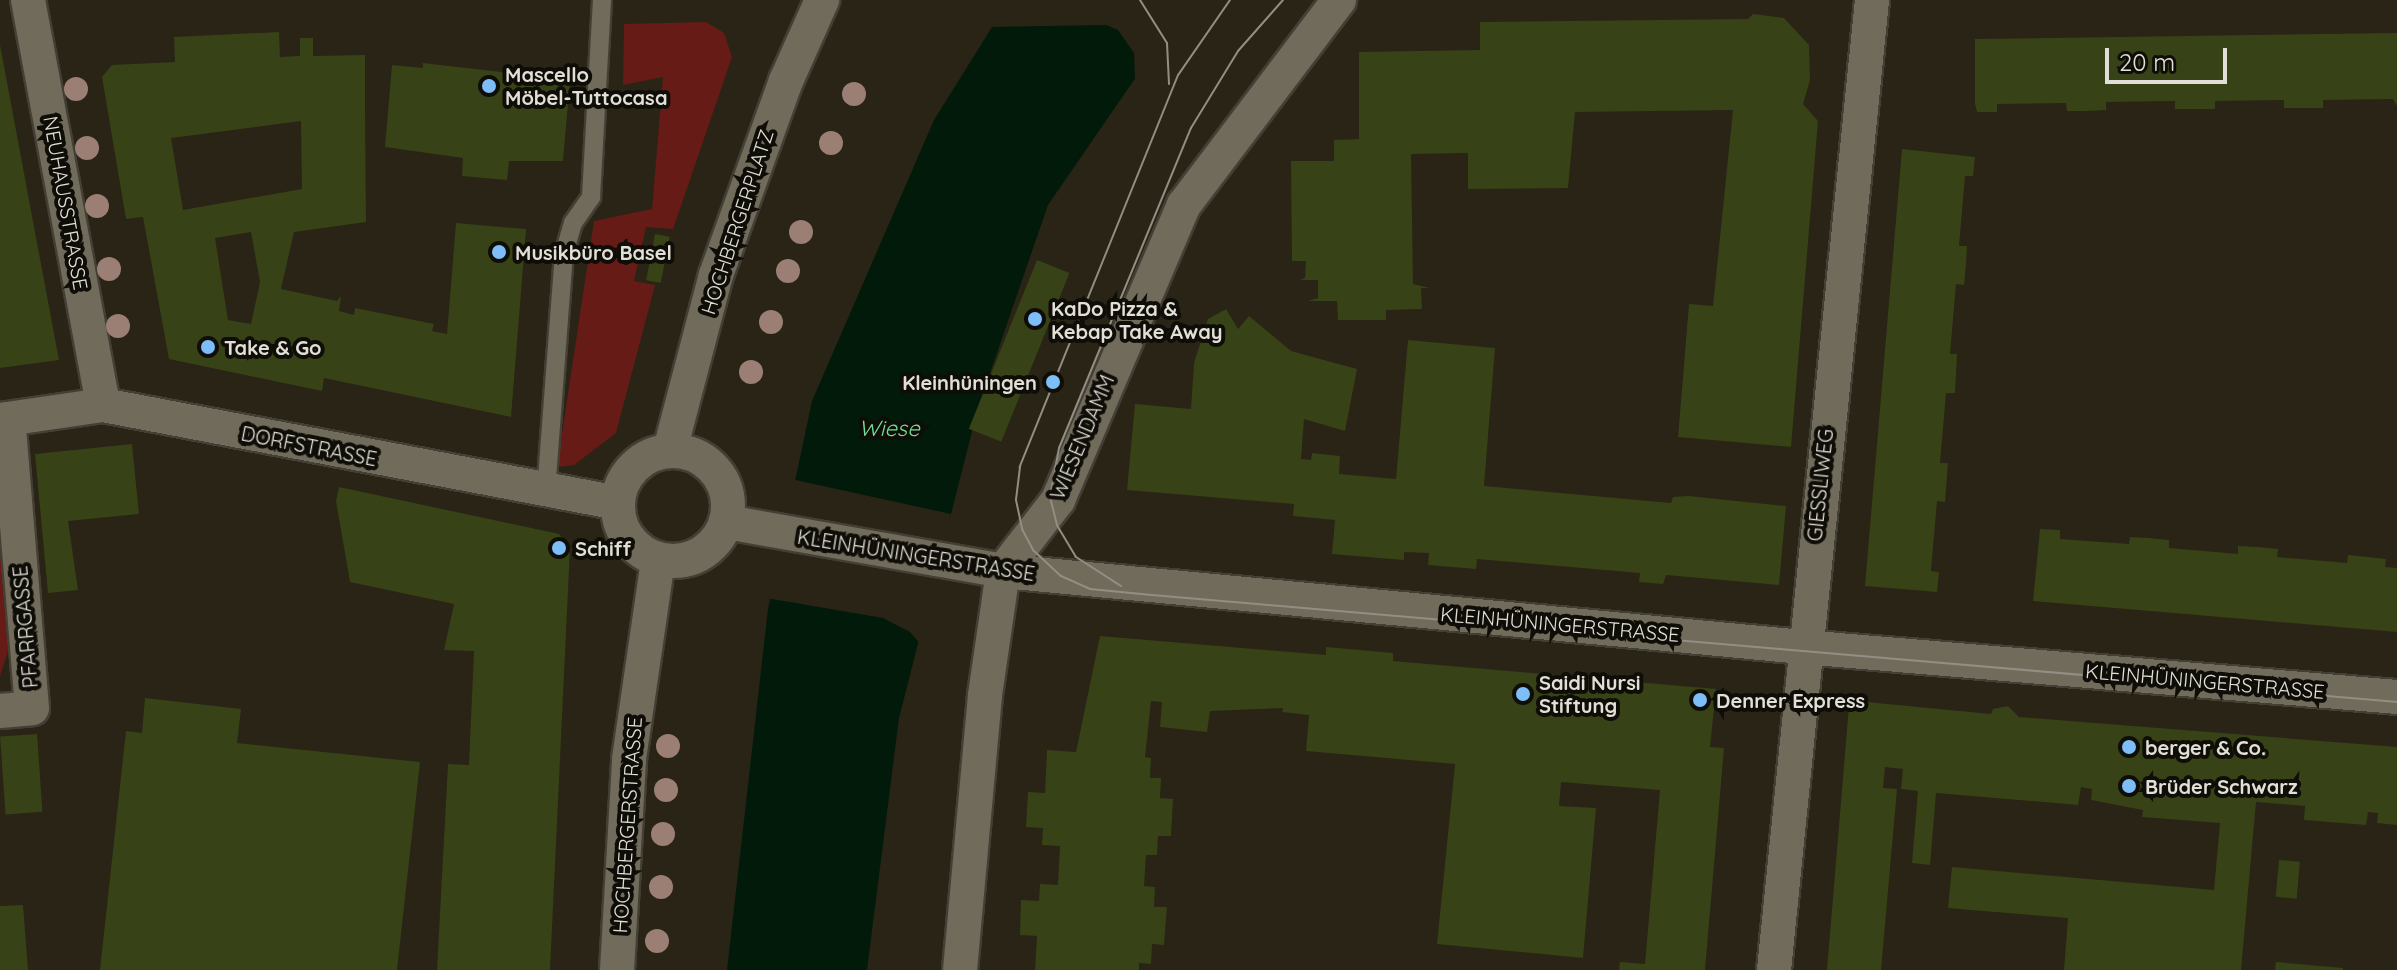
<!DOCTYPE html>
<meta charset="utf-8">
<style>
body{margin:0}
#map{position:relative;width:2397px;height:970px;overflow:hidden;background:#292416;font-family:Quicksand,sans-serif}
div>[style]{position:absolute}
.green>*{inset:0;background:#671b16}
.water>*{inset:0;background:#021a0a}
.pier>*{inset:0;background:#292416}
.building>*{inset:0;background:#374216;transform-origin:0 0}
.roads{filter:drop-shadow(2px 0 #443f35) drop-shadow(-2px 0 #443f35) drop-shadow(0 2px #443f35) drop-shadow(0 -2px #443f35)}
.lane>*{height:18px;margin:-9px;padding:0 9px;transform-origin:9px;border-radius:9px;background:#706b5b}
.street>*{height:34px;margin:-17px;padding:0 17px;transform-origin:17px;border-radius:17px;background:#706b5b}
.street>.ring{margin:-17px;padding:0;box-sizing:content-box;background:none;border:34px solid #706b5b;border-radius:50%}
.tram>*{height:2px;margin:-1px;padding:0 1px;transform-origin:1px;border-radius:1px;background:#928e83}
.trees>*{width:24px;height:24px;margin:-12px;border-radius:50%;background:#9b7e74}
.dots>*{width:22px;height:22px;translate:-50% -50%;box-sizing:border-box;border:4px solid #0f0d07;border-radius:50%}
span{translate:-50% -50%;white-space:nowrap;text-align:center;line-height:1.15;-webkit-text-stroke:8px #0f0d07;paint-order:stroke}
.poi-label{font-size:20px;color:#e2dfd6;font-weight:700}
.left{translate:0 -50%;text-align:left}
.right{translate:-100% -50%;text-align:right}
.street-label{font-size:20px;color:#e2dfd6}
.water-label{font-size:22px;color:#72de97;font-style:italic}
.scale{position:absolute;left:2105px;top:48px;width:122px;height:36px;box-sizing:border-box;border:4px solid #e2dfd6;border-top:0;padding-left:10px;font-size:24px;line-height:28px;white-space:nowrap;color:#e2dfd6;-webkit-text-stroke:6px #0f0d07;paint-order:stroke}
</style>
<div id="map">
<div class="green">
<div style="clip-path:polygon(706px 22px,724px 33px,732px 57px,673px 229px,646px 227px,634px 281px,655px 285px,616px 433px,574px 465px,557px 467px,594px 221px,652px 209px,663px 77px,623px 85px,624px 24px)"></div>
<div style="clip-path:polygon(0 547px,8px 651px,0 676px)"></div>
</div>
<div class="water">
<div style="clip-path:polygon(1009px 0,1189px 0,1048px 205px,978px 408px,899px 718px,867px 970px,727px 970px,768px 609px,812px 401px,934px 120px)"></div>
</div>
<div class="pier">
<div style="clip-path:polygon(1004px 0,1193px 0,1135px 80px,1134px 53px,1118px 30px,1106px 25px,987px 27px)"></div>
<div style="clip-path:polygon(791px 479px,951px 514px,923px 647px,910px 632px,883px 618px,766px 598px)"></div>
</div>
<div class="building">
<div style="clip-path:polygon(1753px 14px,1784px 18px,1809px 45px,1810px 80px,1803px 104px,1818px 121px,1791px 447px,1678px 437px,1689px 304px,1713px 306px,1733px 110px,1575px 112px,1568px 188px,1468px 189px,1468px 153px,1411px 154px,1413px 284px,1429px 288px,1421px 288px,1422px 309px,1386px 310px,1386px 320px,1338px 320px,1337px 301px,1308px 301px,1318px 298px,1318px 280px,1300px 280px,1305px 278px,1306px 261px,1292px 261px,1291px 161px,1334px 161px,1334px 140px,1359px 139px,1359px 52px,1480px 50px,1480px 22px,1748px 19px)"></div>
<div style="clip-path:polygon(evenodd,279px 32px,280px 57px,300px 56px,300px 38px,313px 38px,313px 56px,365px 55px,365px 107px,366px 222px,294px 232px,281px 289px,337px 301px,341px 296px,339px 311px,354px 315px,355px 308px,434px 324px,432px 331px,447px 334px,456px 223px,526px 229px,511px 417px,324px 378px,322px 391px,169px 359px,143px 217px,126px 219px,102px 77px,112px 65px,175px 62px,174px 37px,279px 32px,301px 121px,302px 189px,183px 210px,171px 138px,301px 121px,279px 32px,251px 232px,260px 282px,251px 324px,228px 320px,215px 238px,251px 232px)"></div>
<div style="clip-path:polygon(2397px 33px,2397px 106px,2393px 99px,2323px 100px,2323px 108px,2284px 108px,2284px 100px,2215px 101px,2215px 109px,2175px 109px,2175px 101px,2106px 102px,2106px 110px,2086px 111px,2067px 111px,2066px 103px,1997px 104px,1997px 112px,1977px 112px,1975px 104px,1975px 39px)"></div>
<div style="clip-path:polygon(0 45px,59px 360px,0 368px)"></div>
<div style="clip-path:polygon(423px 63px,570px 80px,563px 161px,509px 161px,507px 180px,462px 176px,463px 158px,385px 147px,392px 65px,423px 68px)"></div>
<div style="clip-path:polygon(1902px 149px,1975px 157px,1973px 176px,1965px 176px,1959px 246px,1967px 246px,1966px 265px,1964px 285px,1956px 284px,1950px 354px,1957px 354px,1955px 393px,1946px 393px,1940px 463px,1948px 463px,1945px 502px,1937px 501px,1931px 571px,1939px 572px,1937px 592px,1865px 586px)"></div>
<div style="left:655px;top:234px;width:15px;height:47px;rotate:11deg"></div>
<div style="left:1037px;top:260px;width:35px;height:182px;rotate:22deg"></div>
<div style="clip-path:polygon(1226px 309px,1238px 329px,1249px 316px,1291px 351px,1357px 369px,1345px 431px,1304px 419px,1301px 459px,1311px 460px,1312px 453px,1340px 456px,1339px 474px,1396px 479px,1408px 340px,1495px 348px,1484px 486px,1671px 503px,1673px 497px,1688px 496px,1786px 506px,1779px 585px,1666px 575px,1663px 584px,1639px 582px,1640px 573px,1477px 559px,1476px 569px,1428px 565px,1429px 553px,1404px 552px,1404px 560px,1332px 554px,1335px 520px,1293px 516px,1294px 504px,1127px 490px,1135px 404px,1191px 409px,1194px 363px,1208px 319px)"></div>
<div style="clip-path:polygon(132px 444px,139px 514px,68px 521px,78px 590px,48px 593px,35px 454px)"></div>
<div style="clip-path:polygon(339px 487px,559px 534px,570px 548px,550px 970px,437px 970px,448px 764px,469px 765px,474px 651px,444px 650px,454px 604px,350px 582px,336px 501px)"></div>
<div style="clip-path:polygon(2040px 529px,2060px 530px,2060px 539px,2129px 544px,2130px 537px,2149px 538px,2169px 540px,2169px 548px,2238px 554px,2238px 546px,2258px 547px,2278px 549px,2277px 557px,2347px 563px,2348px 555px,2386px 559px,2385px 567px,2397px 568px,2397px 632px,2033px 601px)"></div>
<div style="clip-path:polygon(1100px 636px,1326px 655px,1326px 647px,1393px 653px,1393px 661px,1716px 689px,1710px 747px,1724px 748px,1705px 970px,1619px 970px,1620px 962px,1645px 964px,1660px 790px,1561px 782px,1559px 806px,1596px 808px,1583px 958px,1437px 944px,1455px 764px,1306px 751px,1309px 715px,1282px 712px,1283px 708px,1210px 711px,1207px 732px,1160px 727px,1162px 702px,1151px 701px,1145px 757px,1151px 758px,1150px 778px,1161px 778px,1160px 798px,1173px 799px,1171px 836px,1158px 836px,1157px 855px,1146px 855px,1144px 886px,1155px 887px,1154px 907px,1167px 907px,1164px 945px,1152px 944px,1151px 964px,1139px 963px,1139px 970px,1035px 970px,1037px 936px,1020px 935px,1021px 900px,1039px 901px,1040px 884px,1058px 885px,1060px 846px,1042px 845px,1043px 828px,1026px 827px,1028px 792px,1045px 793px,1047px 750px,1076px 752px)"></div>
<div style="clip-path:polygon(145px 698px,241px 709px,237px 743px,420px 762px,397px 970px,100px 970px,126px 731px,142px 733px)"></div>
<div style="clip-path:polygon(1856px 701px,1991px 714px,1993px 709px,2008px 706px,2019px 717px,2397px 747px,2397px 825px,2377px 823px,2378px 813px,2368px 812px,2366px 825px,2304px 820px,2305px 806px,2256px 802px,2241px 970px,2064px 970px,2068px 918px,1948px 908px,1952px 867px,2214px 890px,2220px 823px,2142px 817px,2143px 810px,2091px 800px,2092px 789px,2081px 787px,2078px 805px,1936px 793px,1930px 865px,1912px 863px,1918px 791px,1901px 789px,1903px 769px,1885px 767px,1883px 788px,1897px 789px,1881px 970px,1827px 970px,1849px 706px)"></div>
<div style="left:37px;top:734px;width:78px;height:37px;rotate:86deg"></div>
<div style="left:2279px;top:860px;width:21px;height:37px;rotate:5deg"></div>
<div style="clip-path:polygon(23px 905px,28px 970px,0 970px,0 906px)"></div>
<div style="clip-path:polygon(2276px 962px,2343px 968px,2343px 970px,2275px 970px)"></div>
</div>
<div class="roads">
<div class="lane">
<div style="left:546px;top:492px;width:239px;rotate:-85.7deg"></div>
<div style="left:564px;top:254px;width:32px;rotate:-74deg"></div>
<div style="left:573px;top:223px;width:32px;rotate:-55deg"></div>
<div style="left:591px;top:197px;width:197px;rotate:-86.8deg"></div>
</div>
<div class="street">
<div style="left:28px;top:0;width:412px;rotate:79.5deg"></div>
<div style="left:0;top:420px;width:104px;rotate:-8.3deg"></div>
<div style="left:103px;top:405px;width:524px;rotate:10.77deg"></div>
<div style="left:670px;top:450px;width:181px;rotate:-75.3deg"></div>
<div style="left:716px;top:275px;width:206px;rotate:-70.2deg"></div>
<div style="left:786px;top:81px;width:89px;rotate:-66deg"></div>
<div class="ring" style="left:618px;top:451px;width:76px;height:76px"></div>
<div style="left:726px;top:522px;width:281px;rotate:10deg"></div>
<div style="left:1003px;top:571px;width:804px;rotate:5.43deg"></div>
<div style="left:1803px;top:647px;width:596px;rotate:4.81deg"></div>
<div style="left:0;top:711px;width:32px;rotate:-5deg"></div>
<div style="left:32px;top:708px;width:290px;rotate:-94.7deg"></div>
<div style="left:617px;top:970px;width:211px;rotate:-86.7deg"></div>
<div style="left:629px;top:759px;width:202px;rotate:-81.7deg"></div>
<div style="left:960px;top:970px;width:276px;rotate:-84.8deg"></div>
<div style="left:985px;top:695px;width:125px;rotate:-81.7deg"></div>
<div style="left:1003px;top:571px;width:90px;rotate:-52.2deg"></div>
<div style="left:1058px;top:500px;width:321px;rotate:-66.9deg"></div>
<div style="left:1184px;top:205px;width:257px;rotate:-52.9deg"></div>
<div style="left:1774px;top:970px;width:975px;rotate:-84.23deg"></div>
</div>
</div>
<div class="tram">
<div style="left:1140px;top:0;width:51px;rotate:57.9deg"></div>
<div style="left:1167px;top:43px;width:41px;rotate:87.2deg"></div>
<div style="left:1230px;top:0;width:91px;rotate:124.7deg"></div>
<div style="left:1178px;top:75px;width:423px;rotate:112deg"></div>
<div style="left:1020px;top:467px;width:33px;rotate:97deg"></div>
<div style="left:1016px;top:500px;width:30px;rotate:78deg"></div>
<div style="left:1022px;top:529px;width:24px;rotate:62deg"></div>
<div style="left:1033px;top:550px;width:38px;rotate:43deg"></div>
<div style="left:1061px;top:576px;width:32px;rotate:24deg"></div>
<div style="left:1090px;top:589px;width:62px;rotate:5.5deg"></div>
<div style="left:1152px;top:595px;width:1250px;rotate:4.91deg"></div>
<div style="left:1121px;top:586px;width:54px;rotate:-147.2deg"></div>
<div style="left:1076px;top:557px;width:37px;rotate:-121deg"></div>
<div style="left:1057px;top:525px;width:29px;rotate:-104deg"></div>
<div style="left:1050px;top:497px;width:50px;rotate:-79.6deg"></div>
<div style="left:1059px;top:448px;width:346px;rotate:-67.6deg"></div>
<div style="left:1191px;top:128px;width:90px;rotate:-58.6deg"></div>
<div style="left:1238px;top:51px;width:68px;rotate:-48.6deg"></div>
</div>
<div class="trees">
<div style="left:76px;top:89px"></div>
<div style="left:854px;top:94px"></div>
<div style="left:831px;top:143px"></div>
<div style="left:87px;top:148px"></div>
<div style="left:97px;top:206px"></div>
<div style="left:801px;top:232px"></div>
<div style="left:109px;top:269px"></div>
<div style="left:788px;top:271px"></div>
<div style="left:771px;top:322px"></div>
<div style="left:118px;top:326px"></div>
<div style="left:751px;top:372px"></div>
<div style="left:668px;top:746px"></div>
<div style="left:666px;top:790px"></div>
<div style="left:663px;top:834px"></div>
<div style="left:661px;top:887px"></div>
<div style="left:657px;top:941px"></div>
</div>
<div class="dots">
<div style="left:489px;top:86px;background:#7dbef9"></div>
<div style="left:499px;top:252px;background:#7dbef9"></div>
<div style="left:1035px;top:319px;background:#7dbef9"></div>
<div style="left:208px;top:347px;background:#7dbef9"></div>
<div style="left:1053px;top:382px;background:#7dbef9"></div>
<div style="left:559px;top:548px;background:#7dbef9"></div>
<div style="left:1523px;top:694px;background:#7dbef9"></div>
<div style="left:1700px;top:700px;background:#7dbef9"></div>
<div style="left:2129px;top:747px;background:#7dbef9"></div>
<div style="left:2129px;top:786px;background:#7dbef9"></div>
</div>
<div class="poi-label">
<span class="left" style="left:505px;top:86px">Mascello<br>Möbel-Tuttocasa</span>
<span class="left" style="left:515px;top:252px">Musikbüro Basel</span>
<span class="left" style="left:1051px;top:320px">KaDo Pizza &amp;<br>Kebap Take Away</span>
<span class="left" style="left:224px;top:347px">Take &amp; Go</span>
<span class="right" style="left:1037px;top:382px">Kleinhüningen</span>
<span class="left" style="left:575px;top:548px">Schiff</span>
<span class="left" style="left:1539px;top:694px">Saidi Nursi<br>Stiftung</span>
<span class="left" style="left:1716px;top:700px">Denner Express</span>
<span class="left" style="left:2145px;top:747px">berger &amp; Co.</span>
<span class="left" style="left:2145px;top:786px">Brüder Schwarz</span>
</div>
<div class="street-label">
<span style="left:66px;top:203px;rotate:80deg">NEUHAUSSTRASSE</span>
<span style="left:737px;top:222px;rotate:-72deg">HOCHBERGERPLATZ</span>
<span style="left:1082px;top:437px;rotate:-67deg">WIESENDAMM</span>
<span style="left:309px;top:446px;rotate:11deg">DORFSTRASSE</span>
<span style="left:1820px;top:485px;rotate:-84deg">GIESSLIWEG</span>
<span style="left:916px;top:555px;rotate:9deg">KLEINHÜNINGERSTRASSE</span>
<span style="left:1560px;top:624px;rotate:5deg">KLEINHÜNINGERSTRASSE</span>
<span style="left:25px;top:627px;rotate:-95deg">PFARRGASSE</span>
<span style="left:2205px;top:681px;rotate:5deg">KLEINHÜNINGERSTRASSE</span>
<span style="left:627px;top:825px;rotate:-86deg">HOCHBERGERSTRASSE</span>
</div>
<div class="water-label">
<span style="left:889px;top:429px">Wiese</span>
</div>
<div class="scale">20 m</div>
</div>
